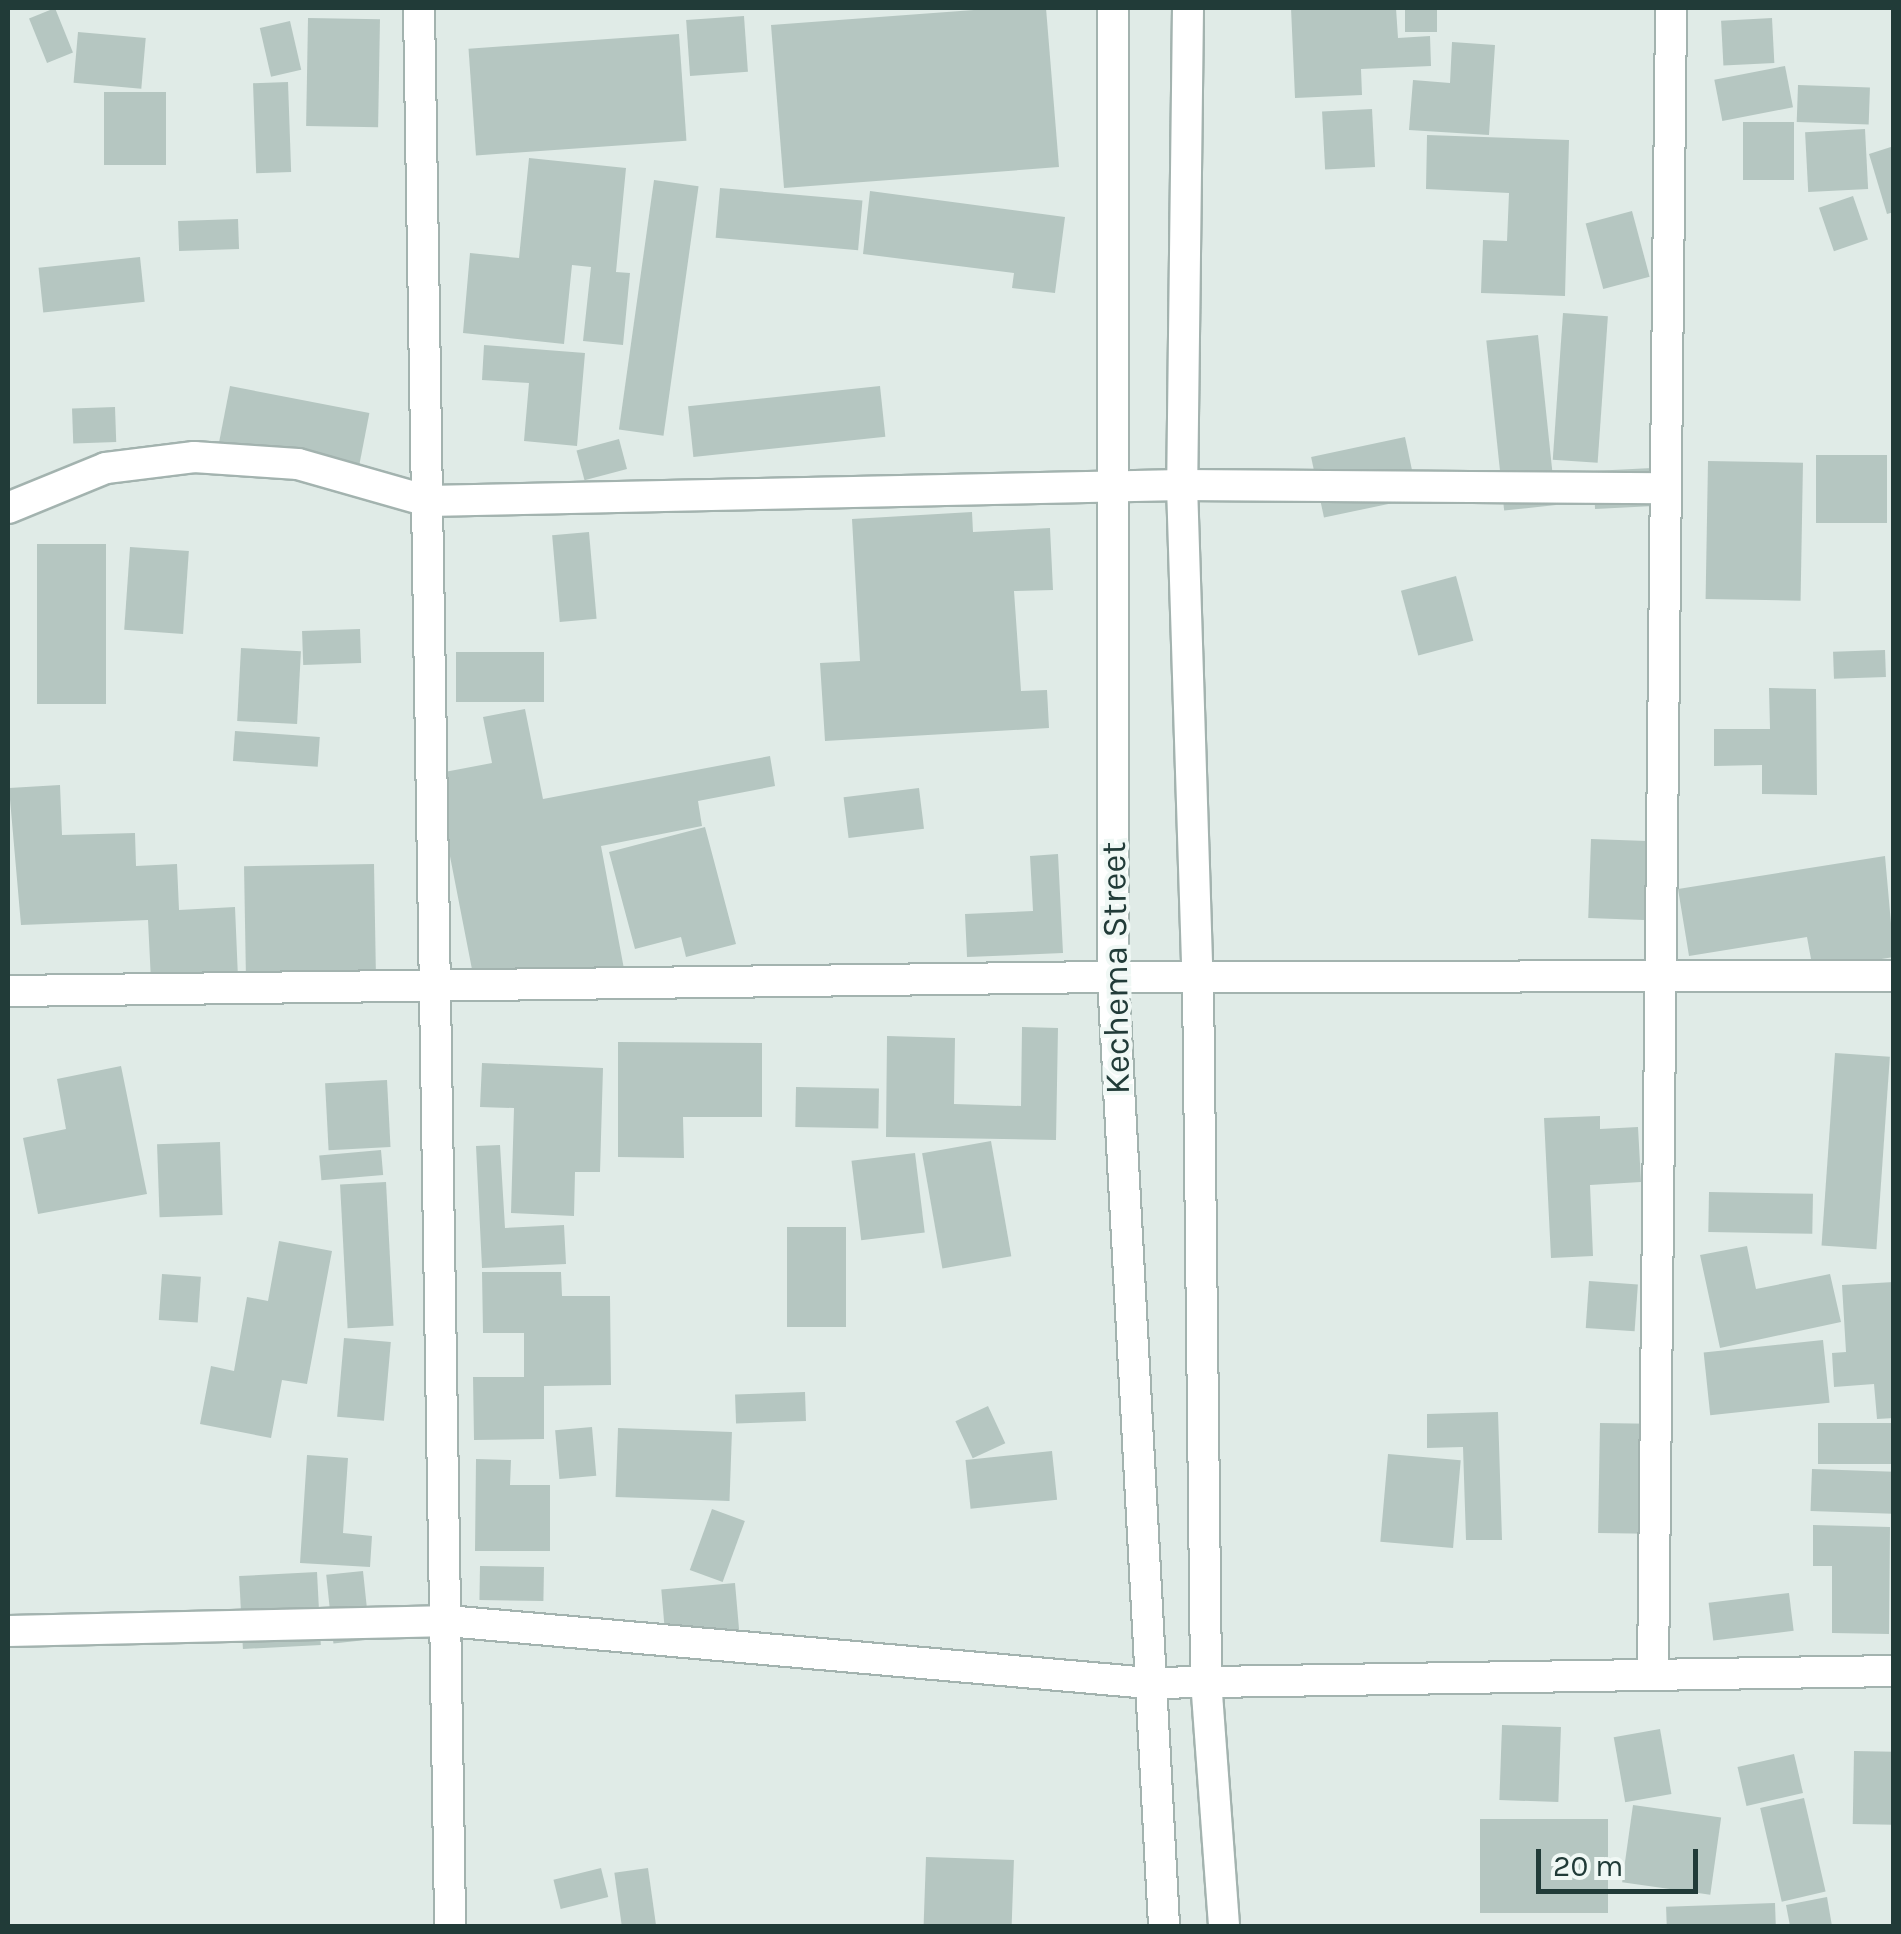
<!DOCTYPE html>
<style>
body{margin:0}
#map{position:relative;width:1901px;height:1934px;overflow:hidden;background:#e0ebe7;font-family:Karla,sans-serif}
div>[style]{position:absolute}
.building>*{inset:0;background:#b5c6c1;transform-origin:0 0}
.roads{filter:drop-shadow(2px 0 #a3b3af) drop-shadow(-2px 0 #a3b3af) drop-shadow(0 2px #a3b3af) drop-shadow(0 -2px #a3b3af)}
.street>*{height:30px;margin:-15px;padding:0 15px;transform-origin:15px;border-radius:15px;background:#fff}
.secondary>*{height:30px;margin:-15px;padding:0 15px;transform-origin:15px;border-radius:15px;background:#fff}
span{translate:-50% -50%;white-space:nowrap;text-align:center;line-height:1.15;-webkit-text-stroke:8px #f0f8f5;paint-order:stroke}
.street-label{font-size:35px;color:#213b38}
.frame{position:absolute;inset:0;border:10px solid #213b38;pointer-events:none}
.scale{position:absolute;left:1536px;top:1849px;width:162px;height:45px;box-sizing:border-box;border:5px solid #213b38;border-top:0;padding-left:12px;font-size:30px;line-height:35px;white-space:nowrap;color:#213b38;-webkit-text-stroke:8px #f0f8f5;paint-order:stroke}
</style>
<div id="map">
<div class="building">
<div style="left:55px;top:8px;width:48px;height:28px;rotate:68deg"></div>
<div style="clip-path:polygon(1001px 8px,1046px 8px,1059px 167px,784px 188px,771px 25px)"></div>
<div style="clip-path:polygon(1291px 8px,1396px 8px,1398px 38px,1430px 36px,1431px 66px,1361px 69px,1362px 95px,1295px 98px)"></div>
<div style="left:1405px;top:8px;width:32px;height:24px"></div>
<div style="left:744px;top:16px;width:56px;height:58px;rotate:86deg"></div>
<div style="left:308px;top:18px;width:72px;height:108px;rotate:1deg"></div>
<div style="left:1772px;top:18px;width:45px;height:51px;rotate:87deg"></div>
<div style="left:290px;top:21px;width:50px;height:31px;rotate:77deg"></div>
<div style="left:78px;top:32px;width:68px;height:51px;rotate:5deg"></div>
<div style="left:679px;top:34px;width:107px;height:211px;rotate:86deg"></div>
<div style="clip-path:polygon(1452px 42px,1495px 45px,1489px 135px,1409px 130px,1413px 80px,1450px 83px)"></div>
<div style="left:1785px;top:66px;width:42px;height:72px;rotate:79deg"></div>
<div style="left:288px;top:82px;width:90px;height:35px;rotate:88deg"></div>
<div style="left:1798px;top:85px;width:72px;height:37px;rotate:2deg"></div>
<div style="left:166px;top:92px;width:73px;height:62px;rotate:90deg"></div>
<div style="left:1372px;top:109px;width:58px;height:50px;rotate:87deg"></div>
<div style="left:1743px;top:122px;width:51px;height:58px"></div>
<div style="left:1865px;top:129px;width:60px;height:60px;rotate:87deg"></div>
<div style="clip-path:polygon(1427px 135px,1569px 140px,1565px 296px,1481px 293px,1483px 240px,1507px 241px,1509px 193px,1426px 189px)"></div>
<div style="clip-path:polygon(1894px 146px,1894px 212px,1887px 214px,1869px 154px)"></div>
<div style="clip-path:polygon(529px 158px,626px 168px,616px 272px,630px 273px,623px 345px,583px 341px,591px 267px,572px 265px,564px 344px,463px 333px,470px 253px,519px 258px)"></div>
<div style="left:654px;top:180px;width:45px;height:252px;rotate:8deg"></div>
<div style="left:720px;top:188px;width:143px;height:50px;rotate:5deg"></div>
<div style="clip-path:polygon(870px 191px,1065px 217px,1055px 293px,1012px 288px,1014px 273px,863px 254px)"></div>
<div style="left:1853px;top:196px;width:46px;height:36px;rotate:71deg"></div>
<div style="left:1632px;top:211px;width:68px;height:48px;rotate:75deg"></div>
<div style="left:238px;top:219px;width:30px;height:60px;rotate:88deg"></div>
<div style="left:140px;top:257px;width:45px;height:102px;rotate:84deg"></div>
<div style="left:1563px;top:313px;width:45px;height:147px;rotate:4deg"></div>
<div style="left:1538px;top:335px;width:171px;height:52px;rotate:84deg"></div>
<div style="clip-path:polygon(484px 345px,585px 353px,577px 446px,524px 441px,529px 383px,482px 380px)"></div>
<div style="left:230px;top:386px;width:142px;height:70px;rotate:11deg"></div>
<div style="left:880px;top:386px;width:51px;height:193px;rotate:84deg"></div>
<div style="left:115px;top:407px;width:35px;height:43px;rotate:88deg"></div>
<div style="left:1405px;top:437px;width:62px;height:96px;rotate:78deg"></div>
<div style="left:619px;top:439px;width:31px;height:44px;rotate:75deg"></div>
<div style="left:1816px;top:455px;width:71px;height:68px"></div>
<div style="left:1708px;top:461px;width:95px;height:138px;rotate:1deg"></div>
<div style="left:1652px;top:468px;width:38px;height:59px;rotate:87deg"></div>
<div style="clip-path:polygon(972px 512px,973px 532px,1050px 528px,1053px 590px,1014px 591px,1021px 691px,1047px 690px,1049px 728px,825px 741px,820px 663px,860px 661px,852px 519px)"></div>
<div style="left:589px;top:532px;width:87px;height:37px;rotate:85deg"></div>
<div style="left:106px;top:544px;width:160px;height:69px;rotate:90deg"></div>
<div style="left:130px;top:547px;width:59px;height:83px;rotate:4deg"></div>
<div style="left:1456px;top:576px;width:67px;height:57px;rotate:75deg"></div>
<div style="left:360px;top:629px;width:34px;height:58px;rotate:88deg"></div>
<div style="left:241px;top:648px;width:60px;height:73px;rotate:3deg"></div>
<div style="left:1885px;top:650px;width:27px;height:52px;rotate:88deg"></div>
<div style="left:456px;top:652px;width:88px;height:50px"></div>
<div style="clip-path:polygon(1769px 688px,1816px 689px,1817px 795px,1762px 794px,1762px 765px,1714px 766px,1714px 729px,1770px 729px)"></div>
<div style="clip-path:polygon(525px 709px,543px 799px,770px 756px,775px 786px,698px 801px,702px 826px,601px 846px,624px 969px,476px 990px,434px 774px,492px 763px,483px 717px)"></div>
<div style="left:235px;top:731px;width:85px;height:30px;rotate:4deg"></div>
<div style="clip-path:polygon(60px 785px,62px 835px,135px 833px,136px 866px,177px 864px,179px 910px,235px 907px,238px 978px,151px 981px,148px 920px,21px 925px,9px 788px)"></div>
<div style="left:919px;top:788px;width:41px;height:76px;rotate:83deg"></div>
<div style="clip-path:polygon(705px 827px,736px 944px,686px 957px,681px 937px,635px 949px,609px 852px)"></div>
<div style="left:1591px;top:839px;width:70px;height:79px;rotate:2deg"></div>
<div style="clip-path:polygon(1058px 854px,1063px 953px,967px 957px,965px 914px,1033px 911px,1030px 856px)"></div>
<div style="clip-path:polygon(1885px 856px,1894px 957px,1813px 970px,1807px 937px,1689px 956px,1678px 889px)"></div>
<div style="left:374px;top:864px;width:110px;height:130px;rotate:89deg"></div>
<div style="clip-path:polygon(1022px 1027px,1058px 1028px,1056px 1140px,886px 1137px,887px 1036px,955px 1038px,954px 1104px,1021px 1106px)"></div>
<div style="clip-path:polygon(618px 1042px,762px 1043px,762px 1117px,683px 1117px,684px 1158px,618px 1157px)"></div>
<div style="left:1835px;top:1053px;width:55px;height:193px;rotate:4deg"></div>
<div style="clip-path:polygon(482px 1063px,603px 1068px,600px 1172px,575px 1172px,574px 1216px,511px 1213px,514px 1108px,480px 1107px)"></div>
<div style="clip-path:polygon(121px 1066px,147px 1194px,38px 1214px,23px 1138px,66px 1129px,57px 1079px)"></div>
<div style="left:387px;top:1080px;width:67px;height:62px;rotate:87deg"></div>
<div style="left:796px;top:1087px;width:83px;height:40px;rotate:1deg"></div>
<div style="clip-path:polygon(1600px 1116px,1600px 1129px,1638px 1127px,1641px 1182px,1590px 1185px,1593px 1256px,1551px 1258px,1544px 1118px)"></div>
<div style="left:991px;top:1141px;width:117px;height:70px;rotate:80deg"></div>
<div style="left:220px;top:1142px;width:73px;height:63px;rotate:88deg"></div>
<div style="clip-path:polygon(500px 1145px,505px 1228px,564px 1225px,566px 1264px,482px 1268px,476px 1146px)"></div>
<div style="left:381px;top:1150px;width:25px;height:62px;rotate:85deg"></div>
<div style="left:915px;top:1153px;width:80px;height:64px;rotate:83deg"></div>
<div style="left:386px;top:1182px;width:144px;height:46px;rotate:87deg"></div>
<div style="left:1709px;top:1192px;width:104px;height:40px;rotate:1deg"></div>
<div style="left:787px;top:1227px;width:59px;height:100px"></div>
<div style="clip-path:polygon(279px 1241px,332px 1251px,307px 1384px,282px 1380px,271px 1438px,200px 1424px,211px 1366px,234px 1371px,247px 1297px,268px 1301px)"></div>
<div style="clip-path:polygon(1747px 1246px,1756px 1289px,1830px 1274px,1841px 1322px,1720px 1348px,1700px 1255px)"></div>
<div style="clip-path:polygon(482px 1272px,561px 1272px,562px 1296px,610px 1296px,611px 1385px,544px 1386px,544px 1439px,474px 1440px,473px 1377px,524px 1377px,524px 1333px,483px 1333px)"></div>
<div style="left:162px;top:1274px;width:39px;height:46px;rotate:4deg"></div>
<div style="left:1589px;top:1281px;width:49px;height:47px;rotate:4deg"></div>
<div style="clip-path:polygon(1894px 1282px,1894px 1418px,1877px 1419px,1874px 1384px,1834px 1387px,1832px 1353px,1846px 1352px,1842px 1285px)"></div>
<div style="left:344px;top:1338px;width:47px;height:79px;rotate:5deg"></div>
<div style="left:1823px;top:1340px;width:63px;height:120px;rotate:84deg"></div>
<div style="left:805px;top:1392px;width:29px;height:70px;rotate:88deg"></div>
<div style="left:988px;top:1406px;width:41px;height:36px;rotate:65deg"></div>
<div style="clip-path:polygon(1498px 1412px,1502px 1540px,1466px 1540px,1463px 1447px,1427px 1448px,1427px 1414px)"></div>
<div style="left:1600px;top:1423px;width:50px;height:110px;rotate:1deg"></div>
<div style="left:1894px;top:1423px;width:41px;height:76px;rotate:90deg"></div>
<div style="left:592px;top:1427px;width:49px;height:37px;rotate:85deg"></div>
<div style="left:618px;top:1428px;width:114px;height:69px;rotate:2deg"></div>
<div style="left:1052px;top:1451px;width:49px;height:87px;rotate:84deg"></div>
<div style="left:1388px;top:1454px;width:73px;height:88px;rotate:5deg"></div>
<div style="clip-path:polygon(307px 1455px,348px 1458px,343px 1533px,372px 1536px,370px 1567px,300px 1563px)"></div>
<div style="clip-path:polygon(476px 1459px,511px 1460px,510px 1485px,550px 1485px,550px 1551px,475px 1551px)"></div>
<div style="left:1812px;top:1469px;width:82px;height:42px;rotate:2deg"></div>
<div style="left:712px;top:1509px;width:35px;height:65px;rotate:20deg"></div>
<div style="clip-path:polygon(1813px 1525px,1890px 1527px,1889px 1634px,1832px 1633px,1832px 1566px,1813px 1566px)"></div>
<div style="left:480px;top:1566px;width:64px;height:34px;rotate:1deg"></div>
<div style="left:363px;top:1571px;width:69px;height:37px;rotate:84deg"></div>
<div style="left:317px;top:1572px;width:73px;height:78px;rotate:87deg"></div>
<div style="left:735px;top:1583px;width:62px;height:74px;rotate:85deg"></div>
<div style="left:1789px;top:1593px;width:38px;height:81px;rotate:83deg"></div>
<div style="left:1502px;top:1725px;width:59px;height:75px;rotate:2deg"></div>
<div style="left:1660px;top:1729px;width:66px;height:47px;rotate:80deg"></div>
<div style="left:1854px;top:1751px;width:40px;height:73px;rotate:1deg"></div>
<div style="left:1794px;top:1754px;width:40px;height:58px;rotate:77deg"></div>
<div style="left:1804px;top:1798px;width:96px;height:45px;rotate:77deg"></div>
<div style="left:1633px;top:1805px;width:89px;height:78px;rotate:8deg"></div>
<div style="left:1480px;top:1819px;width:128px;height:94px"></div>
<div style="left:926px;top:1857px;width:88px;height:69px;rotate:2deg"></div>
<div style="left:601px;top:1868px;width:30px;height:49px;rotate:76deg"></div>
<div style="left:648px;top:1868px;width:59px;height:34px;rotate:82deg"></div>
<div style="clip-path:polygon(1827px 1897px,1832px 1926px,1790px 1926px,1786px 1905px)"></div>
<div style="left:1775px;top:1903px;width:23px;height:109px;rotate:88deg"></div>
</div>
<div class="roads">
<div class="street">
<div style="left:419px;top:8px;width:1918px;rotate:89.07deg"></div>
<div style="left:8px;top:508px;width:106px;rotate:-22.2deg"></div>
<div style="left:106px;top:468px;width:89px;rotate:-7.1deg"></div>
<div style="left:194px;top:457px;width:104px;rotate:3.9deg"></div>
<div style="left:298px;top:464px;width:135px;rotate:15.9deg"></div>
<div style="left:428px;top:501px;width:754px;rotate:-1.22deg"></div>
<div style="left:1182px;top:485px;width:483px;rotate:0.4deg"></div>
<div style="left:8px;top:991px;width:1105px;rotate:-0.73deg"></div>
<div style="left:1113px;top:977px;width:781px;rotate:-0.07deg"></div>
<div style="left:8px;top:1631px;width:439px;rotate:-1.3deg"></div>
<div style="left:447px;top:1621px;width:704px;rotate:5.05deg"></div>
<div style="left:1148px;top:1683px;width:746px;rotate:-0.92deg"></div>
<div style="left:1653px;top:1674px;width:1666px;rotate:-89.38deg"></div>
</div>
<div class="secondary">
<div style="left:1113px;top:8px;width:969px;rotate:90deg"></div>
<div style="left:1113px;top:977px;width:950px;rotate:86.92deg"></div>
<div style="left:1188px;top:8px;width:477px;rotate:90.7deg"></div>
<div style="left:1182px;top:485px;width:497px;rotate:88.2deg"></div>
<div style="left:1198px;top:982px;width:698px;rotate:89.34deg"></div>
<div style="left:1206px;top:1680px;width:247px;rotate:85.8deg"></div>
</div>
</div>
<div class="street-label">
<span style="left:1116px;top:968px;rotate:-91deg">Kechema Street</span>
</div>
<div class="frame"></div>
<div class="scale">20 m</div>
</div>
